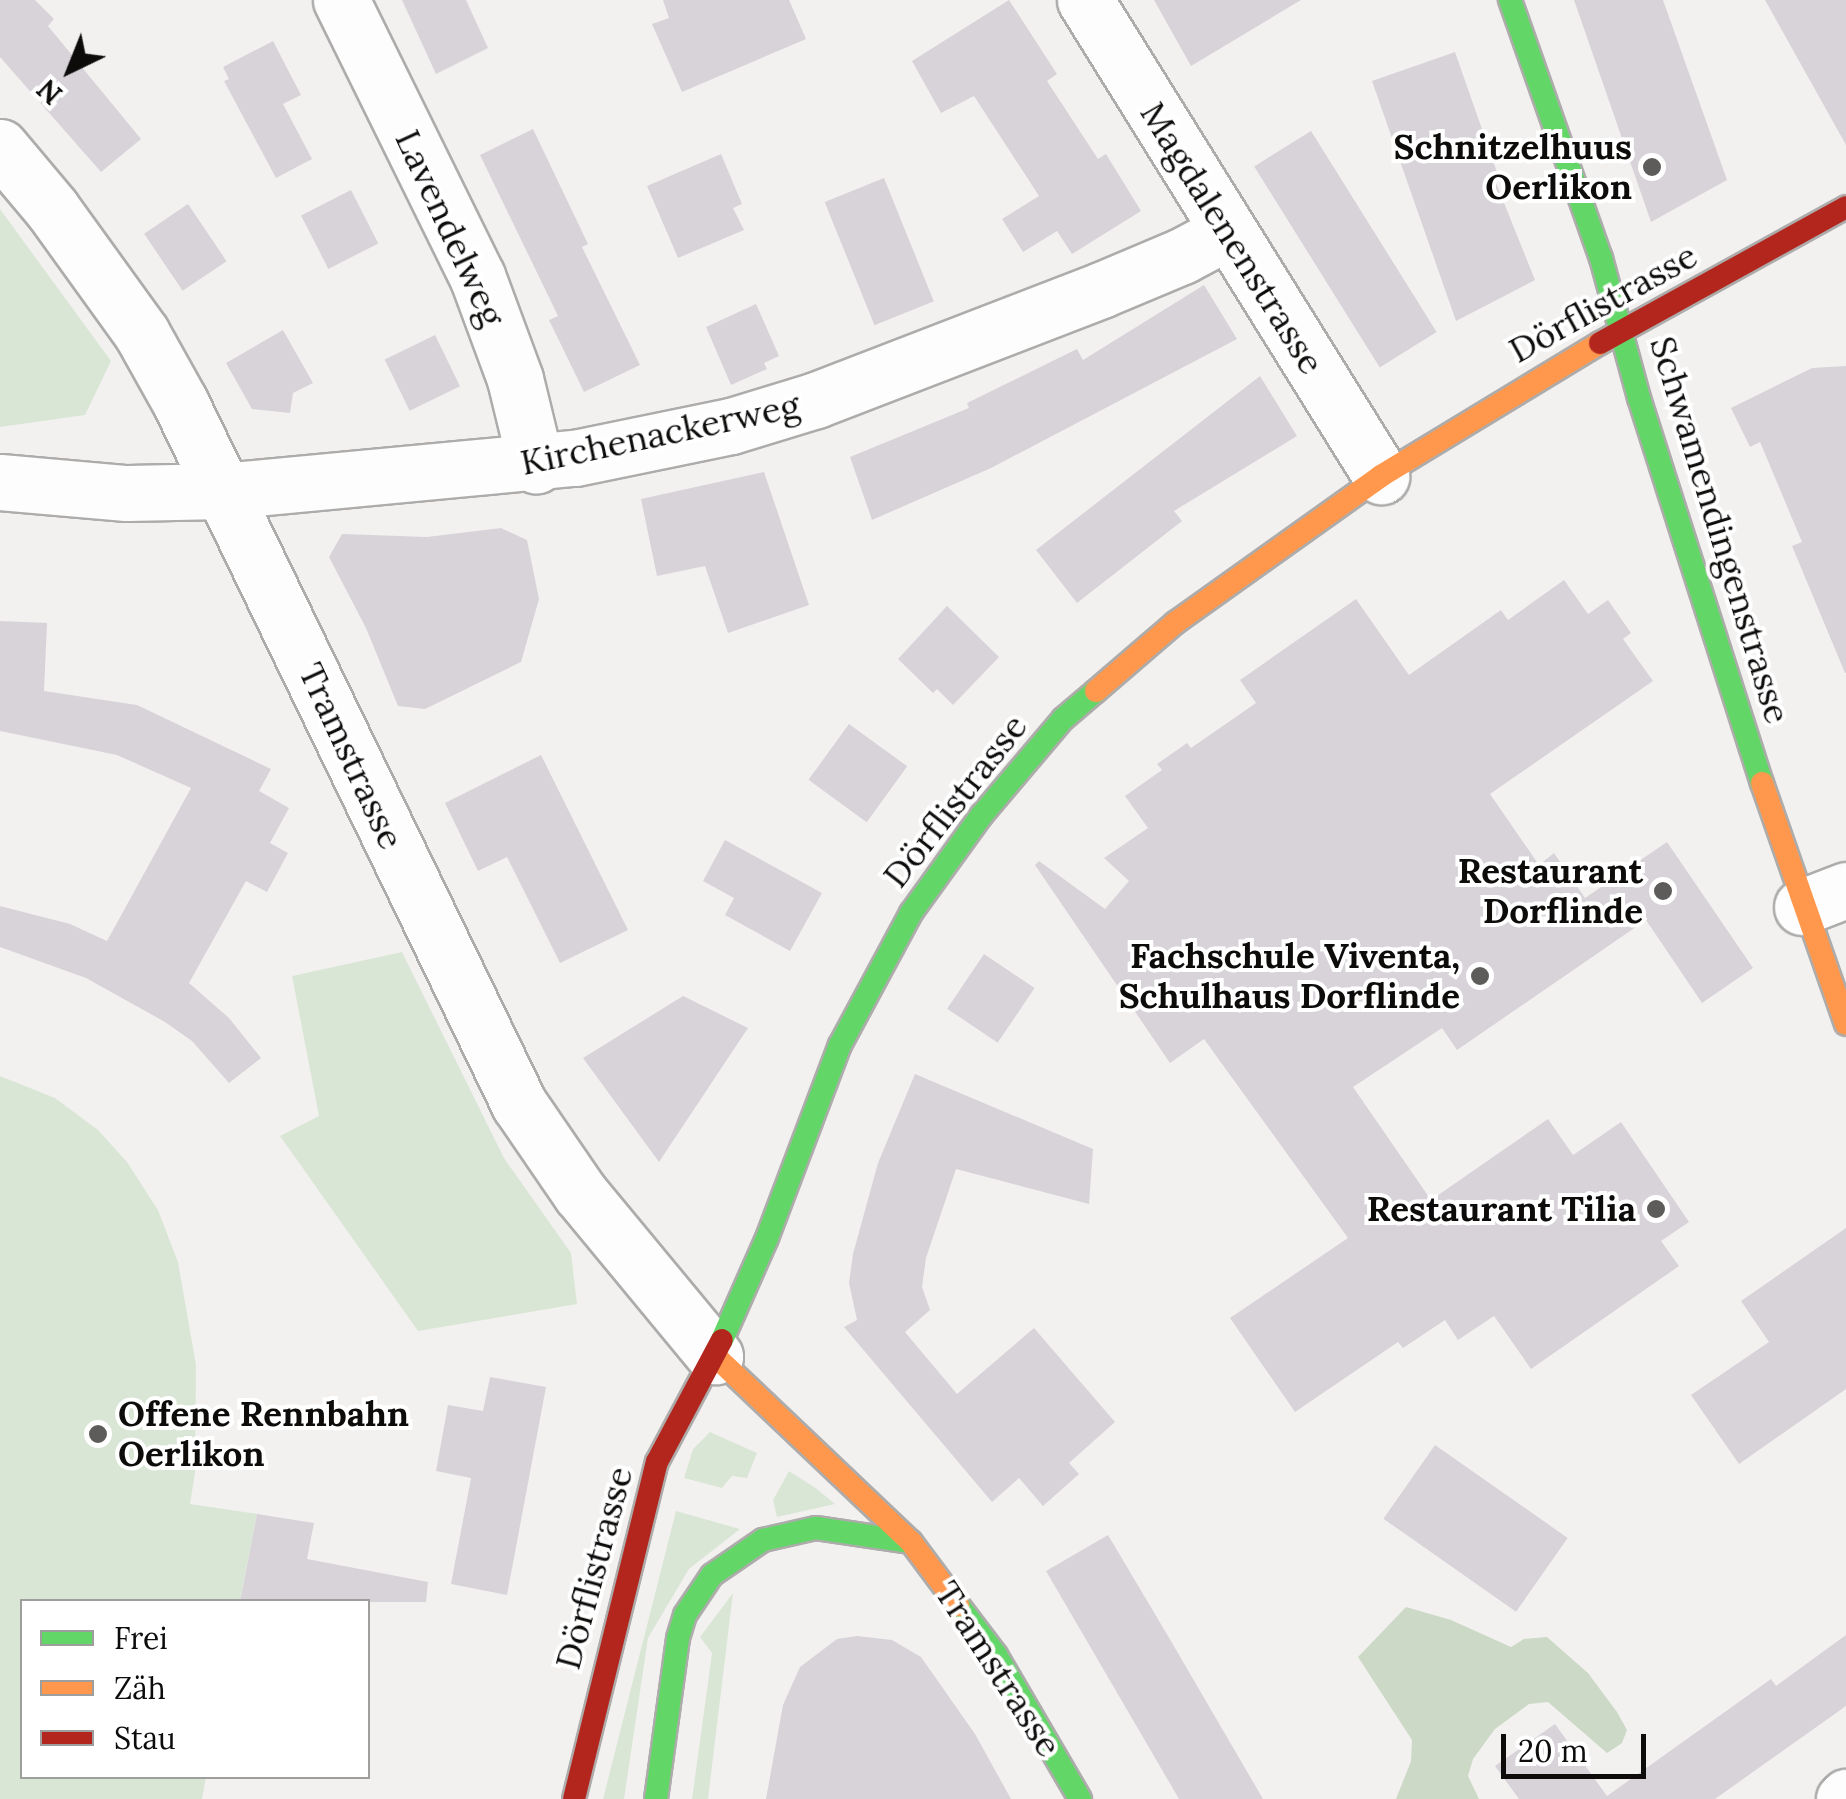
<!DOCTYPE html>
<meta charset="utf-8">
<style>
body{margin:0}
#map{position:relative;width:1846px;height:1799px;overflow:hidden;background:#f3f1f0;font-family:Lora,serif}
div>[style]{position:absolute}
.green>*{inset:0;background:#dae6d5}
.forest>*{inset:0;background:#ccd9c6}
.building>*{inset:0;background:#d7d3d9;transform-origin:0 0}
.roads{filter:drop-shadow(2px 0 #adacab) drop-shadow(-2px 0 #adacab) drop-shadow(0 2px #adacab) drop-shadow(0 -2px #adacab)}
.street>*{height:55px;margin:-27.5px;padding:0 27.5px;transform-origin:27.5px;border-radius:27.5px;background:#fdfdfd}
.fast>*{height:22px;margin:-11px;padding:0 11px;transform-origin:11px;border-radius:11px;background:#63d668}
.slow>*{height:22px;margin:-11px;padding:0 11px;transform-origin:11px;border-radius:11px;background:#ff974d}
.jam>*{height:22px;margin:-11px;padding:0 11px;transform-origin:11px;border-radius:11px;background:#b3261e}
.dots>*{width:28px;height:28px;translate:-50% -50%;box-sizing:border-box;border:5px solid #fff;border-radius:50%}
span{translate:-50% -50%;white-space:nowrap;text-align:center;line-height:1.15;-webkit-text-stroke:8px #fff;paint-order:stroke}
.poi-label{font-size:35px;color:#0d0c0b;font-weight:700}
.right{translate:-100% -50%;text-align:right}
.left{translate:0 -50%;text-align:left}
.street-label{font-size:35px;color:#0d0c0b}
.legend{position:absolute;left:20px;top:1599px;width:350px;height:180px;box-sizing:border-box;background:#fff;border:2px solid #9e9e9d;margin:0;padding:12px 18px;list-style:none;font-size:30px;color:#0d0c0b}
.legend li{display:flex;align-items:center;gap:20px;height:50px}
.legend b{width:50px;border:2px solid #9e9e9d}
.north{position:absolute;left:20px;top:20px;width:100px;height:100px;-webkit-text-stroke:8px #fff;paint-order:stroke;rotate:223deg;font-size:28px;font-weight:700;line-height:40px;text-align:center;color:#0d0c0b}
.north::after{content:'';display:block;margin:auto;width:35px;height:45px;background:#0d0c0b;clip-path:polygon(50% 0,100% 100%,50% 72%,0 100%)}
.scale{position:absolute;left:1501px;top:1734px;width:145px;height:45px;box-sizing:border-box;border:5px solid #0d0c0b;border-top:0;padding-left:12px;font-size:30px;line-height:35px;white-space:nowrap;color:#0d0c0b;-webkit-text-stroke:8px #fff;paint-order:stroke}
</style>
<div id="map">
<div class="green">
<div style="clip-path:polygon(0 209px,111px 361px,85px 415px,0 427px)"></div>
<div style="clip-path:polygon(402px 952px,504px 1158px,571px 1253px,577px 1304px,418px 1331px,280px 1136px,319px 1116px,292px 976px)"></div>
<div style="clip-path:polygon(0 1076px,55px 1098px,98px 1130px,127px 1162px,158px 1210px,178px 1262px,196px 1365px,195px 1473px,190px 1504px,257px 1514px,240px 1601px,22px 1602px,22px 1776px,206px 1777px,202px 1799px,0 1799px)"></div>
<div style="clip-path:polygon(710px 1432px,757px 1453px,747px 1478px,732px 1476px,722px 1488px,684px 1478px,693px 1449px)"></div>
<div style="clip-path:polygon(789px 1471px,817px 1489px,835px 1504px,777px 1517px,773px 1500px)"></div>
<div style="clip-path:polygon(676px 1511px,740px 1529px,689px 1569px,648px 1638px,624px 1799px,603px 1799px)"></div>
<div style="clip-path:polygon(733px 1593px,708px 1799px,692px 1799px,712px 1653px,700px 1637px)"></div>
</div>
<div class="forest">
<div style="clip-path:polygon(1406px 1607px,1451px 1620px,1511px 1647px,1524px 1639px,1547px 1637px,1588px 1673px,1617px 1712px,1627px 1730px,1622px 1743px,1607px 1753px,1548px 1702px,1529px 1704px,1495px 1729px,1473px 1759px,1468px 1776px,1479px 1799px,1396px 1799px,1411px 1761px,1412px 1740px,1358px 1657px)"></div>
</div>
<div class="building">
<div style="clip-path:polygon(0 0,35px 0,54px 19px,48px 26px,141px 139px,101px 172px,0 57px)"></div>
<div style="clip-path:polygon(402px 0,466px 0,488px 48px,436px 74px)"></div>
<div style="clip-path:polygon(663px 0,789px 0,806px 39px,682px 92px,652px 24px,669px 18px)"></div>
<div style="clip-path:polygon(1009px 0,1057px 74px,1047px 81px,1098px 159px,1106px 154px,1141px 211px,1072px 254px,1057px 231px,1023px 252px,1002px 219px,1039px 196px,974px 96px,941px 113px,912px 61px)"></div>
<div style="clip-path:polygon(1154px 0,1301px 0,1191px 66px)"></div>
<div style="clip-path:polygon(1574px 0,1663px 0,1727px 180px,1651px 222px)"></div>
<div style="clip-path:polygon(1765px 0,1846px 0,1846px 145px)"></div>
<div style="clip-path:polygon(273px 41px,301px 95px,283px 104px,312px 159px,276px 178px,224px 81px,229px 79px,223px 67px)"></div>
<div style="clip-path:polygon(1455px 52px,1497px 172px,1492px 173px,1535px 280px,1456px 321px,1372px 81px)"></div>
<div style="clip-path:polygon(533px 129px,588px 244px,582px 247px,640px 365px,584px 392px,549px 320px,558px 316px,480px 155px)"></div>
<div style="left:1311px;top:131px;width:237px;height:67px;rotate:58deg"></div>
<div style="clip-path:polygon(721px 154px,742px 204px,733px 208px,744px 230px,678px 258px,647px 186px)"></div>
<div style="left:884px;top:178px;width:133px;height:64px;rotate:68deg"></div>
<div style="left:351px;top:190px;width:60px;height:56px;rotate:63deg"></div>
<div style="left:188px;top:204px;width:69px;height:53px;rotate:56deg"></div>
<div style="clip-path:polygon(1204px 285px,1237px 339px,991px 468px,872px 520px,850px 457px,969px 408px,967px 403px,1077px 349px,1083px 360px)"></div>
<div style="clip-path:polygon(756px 304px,779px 356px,764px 363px,767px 369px,731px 385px,706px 327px)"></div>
<div style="clip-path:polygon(283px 330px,313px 383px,293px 393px,290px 413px,252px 409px,226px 363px)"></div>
<div style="left:435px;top:335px;width:57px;height:56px;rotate:64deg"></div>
<div style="clip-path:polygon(1846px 366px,1846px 673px,1845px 673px,1792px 546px,1802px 542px,1760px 442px,1750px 447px,1731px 408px,1812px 368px)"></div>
<div style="clip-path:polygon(1260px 376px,1297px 436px,1174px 511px,1182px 521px,1077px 603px,1036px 550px)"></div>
<div style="clip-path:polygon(764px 472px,809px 605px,728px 633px,705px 566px,657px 576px,641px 499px)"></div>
<div style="clip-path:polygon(501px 528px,527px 540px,539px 599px,521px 662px,425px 709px,398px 706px,366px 628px,329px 557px,342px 534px,427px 537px)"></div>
<div style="clip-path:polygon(1564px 580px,1588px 614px,1608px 600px,1631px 633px,1623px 639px,1653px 681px,1490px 794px,1539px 865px,1554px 853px,1585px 898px,1667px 842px,1753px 968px,1702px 1003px,1646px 920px,1457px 1050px,1442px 1028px,1353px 1087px,1431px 1200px,1548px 1119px,1573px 1155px,1621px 1122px,1689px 1222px,1661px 1241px,1679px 1266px,1531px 1369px,1494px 1316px,1458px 1340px,1445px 1320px,1403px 1348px,1398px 1342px,1295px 1412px,1230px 1318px,1348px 1238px,1204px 1039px,1170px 1063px,1035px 865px,1039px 861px,1105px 909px,1129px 881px,1104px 858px,1148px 828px,1125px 796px,1162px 770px,1157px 764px,1187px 743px,1191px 748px,1256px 703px,1240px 680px,1356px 599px,1409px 675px,1501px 610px,1508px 620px)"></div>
<div style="clip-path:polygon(947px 606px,999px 657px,953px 705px,937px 689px,933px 693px,898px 659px)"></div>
<div style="clip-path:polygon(0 621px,47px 623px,44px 691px,137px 705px,271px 769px,259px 791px,289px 808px,270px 843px,288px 853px,267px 892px,246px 881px,189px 983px,229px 1018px,261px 1058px,229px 1083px,192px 1041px,165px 1022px,86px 978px,0 947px,0 906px,70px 924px,107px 941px,191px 788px,117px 755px,0 731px)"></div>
<div style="left:849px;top:724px;width:72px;height:69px;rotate:36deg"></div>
<div style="clip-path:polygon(541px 755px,628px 930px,560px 963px,507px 857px,478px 871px,445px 803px)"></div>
<div style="clip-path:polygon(725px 840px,822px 893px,790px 951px,725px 915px,734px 898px,703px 881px)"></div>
<div style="left:984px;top:954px;width:61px;height:66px;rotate:34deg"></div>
<div style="clip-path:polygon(683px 996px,748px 1028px,659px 1162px,583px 1058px)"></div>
<div style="clip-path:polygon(915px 1074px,1093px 1149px,1089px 1204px,956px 1169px,926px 1258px,922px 1287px,930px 1310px,905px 1332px,957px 1394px,1034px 1328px,1115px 1422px,1069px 1463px,1079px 1474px,1043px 1506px,1019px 1478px,992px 1502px,844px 1327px,857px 1320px,849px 1283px,853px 1254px,878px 1163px)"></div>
<div style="clip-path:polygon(1846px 1228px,1846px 1389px,1739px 1464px,1691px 1395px,1769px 1342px,1741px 1301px)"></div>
<div style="clip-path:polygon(490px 1377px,546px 1387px,507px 1595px,451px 1584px,471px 1478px,436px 1471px,448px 1405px,483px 1411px)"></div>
<div style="left:1435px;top:1445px;width:162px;height:90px;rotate:35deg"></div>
<div style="clip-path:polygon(257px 1514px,314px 1523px,307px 1559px,428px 1582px,426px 1602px,240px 1602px)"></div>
<div style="clip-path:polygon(1108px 1535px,1168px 1636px,1263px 1799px,1179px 1799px,1046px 1571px)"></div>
<div style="clip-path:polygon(1846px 1635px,1846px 1706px,1715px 1799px,1519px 1799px,1495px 1766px,1555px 1724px,1607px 1796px,1771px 1679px,1776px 1686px)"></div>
<div style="clip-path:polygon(857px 1636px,892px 1640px,921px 1657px,975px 1734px,1011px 1799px,766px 1799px,783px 1705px,800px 1667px,837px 1639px)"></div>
</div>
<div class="roads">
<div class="street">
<div style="left:341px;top:0;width:308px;rotate:63.8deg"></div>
<div style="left:477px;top:276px;width:110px;rotate:69.7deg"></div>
<div style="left:515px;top:379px;width:89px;rotate:76.3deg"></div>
<div style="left:1085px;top:0;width:561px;rotate:58.12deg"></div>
<div style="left:0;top:147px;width:81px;rotate:50deg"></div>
<div style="left:52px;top:209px;width:154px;rotate:54.2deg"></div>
<div style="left:142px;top:334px;width:78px;rotate:60.8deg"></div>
<div style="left:180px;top:402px;width:780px;rotate:64.22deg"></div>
<div style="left:519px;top:1104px;width:108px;rotate:55.6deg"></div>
<div style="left:580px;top:1193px;width:212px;rotate:50.4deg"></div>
<div style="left:0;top:482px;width:127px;rotate:5deg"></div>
<div style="left:127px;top:493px;width:96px;rotate:-1.2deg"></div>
<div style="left:223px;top:491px;width:354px;rotate:-5.4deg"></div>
<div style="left:575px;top:458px;width:159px;rotate:-11.6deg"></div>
<div style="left:731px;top:426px;width:89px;rotate:-17deg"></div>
<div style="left:816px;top:400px;width:305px;rotate:-21.1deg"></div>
<div style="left:1101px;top:290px;width:88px;rotate:-22.8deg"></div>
<div style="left:1182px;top:256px;width:51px;rotate:-28.1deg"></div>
<div style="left:1802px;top:907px;width:47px;rotate:-21.1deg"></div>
<div style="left:1844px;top:1799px;width:3px;rotate:-45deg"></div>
</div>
<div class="fast">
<div style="left:1510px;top:0;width:274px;rotate:70.6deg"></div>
<div style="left:1601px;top:258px;width:145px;rotate:74.8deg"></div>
<div style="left:1639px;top:398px;width:404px;rotate:72.3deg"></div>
<div style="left:722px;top:1340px;width:111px;rotate:-66.2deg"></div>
<div style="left:767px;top:1238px;width:206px;rotate:-69.3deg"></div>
<div style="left:840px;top:1045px;width:150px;rotate:-61.7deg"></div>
<div style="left:911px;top:913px;width:120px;rotate:-54.2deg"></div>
<div style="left:981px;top:816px;width:127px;rotate:-49.8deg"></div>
<div style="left:1063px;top:719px;width:43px;rotate:-40.3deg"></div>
<div style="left:958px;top:1605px;width:63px;rotate:52.8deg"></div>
<div style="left:996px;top:1655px;width:167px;rotate:59.7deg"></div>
<div style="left:656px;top:1799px;width:162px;rotate:-82.2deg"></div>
<div style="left:678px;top:1638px;width:24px;rotate:-73deg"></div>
<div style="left:685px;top:1615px;width:48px;rotate:-56deg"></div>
<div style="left:712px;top:1575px;width:62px;rotate:-34.5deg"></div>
<div style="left:763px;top:1540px;width:54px;rotate:-12.8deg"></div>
<div style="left:816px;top:1528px;width:96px;rotate:8.4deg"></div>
</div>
<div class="slow">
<div style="left:1096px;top:691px;width:104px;rotate:-40.7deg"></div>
<div style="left:1175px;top:623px;width:253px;rotate:-35.5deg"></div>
<div style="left:1381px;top:476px;width:256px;rotate:-31.3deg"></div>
<div style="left:1762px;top:783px;width:255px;rotate:70.8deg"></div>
<div style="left:715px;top:1356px;width:270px;rotate:43.5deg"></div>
<div style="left:911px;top:1542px;width:79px;rotate:53.3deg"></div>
</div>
<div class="jam">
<div style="left:1600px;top:343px;width:281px;rotate:-28.9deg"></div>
<div style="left:574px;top:1799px;width:347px;rotate:-76.2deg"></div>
<div style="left:657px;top:1462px;width:138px;rotate:-62deg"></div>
</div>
</div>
<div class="dots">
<div style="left:1652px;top:167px;background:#5e5c5b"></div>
<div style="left:1663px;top:891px;background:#5e5c5b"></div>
<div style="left:1480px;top:976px;background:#5e5c5b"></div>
<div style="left:1656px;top:1209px;background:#5e5c5b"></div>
<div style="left:98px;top:1434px;background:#5e5c5b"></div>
</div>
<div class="poi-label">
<span class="right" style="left:1632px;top:167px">Schnitzelhuus<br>Oerlikon</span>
<span class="right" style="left:1643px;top:891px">Restaurant<br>Dorflinde</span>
<span class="right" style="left:1460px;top:976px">Fachschule Viventa,<br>Schulhaus Dorflinde</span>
<span class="right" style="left:1636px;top:1209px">Restaurant Tilia</span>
<span class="left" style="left:118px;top:1434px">Offene Rennbahn<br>Oerlikon</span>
</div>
<div class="street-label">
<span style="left:450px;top:228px;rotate:65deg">Lavendelweg</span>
<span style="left:1232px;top:238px;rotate:58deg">Magdalenenstrasse</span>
<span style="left:1603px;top:303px;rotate:-29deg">Dörflistrasse</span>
<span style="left:660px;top:434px;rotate:-12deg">Kirchenackerweg</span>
<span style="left:1720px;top:530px;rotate:73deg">Schwamendingenstrasse</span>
<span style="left:351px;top:756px;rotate:65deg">Tramstrasse</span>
<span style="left:955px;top:801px;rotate:-52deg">Dörflistrasse</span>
<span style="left:594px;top:1568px;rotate:-75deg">Dörflistrasse</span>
<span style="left:998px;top:1669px;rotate:57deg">Tramstrasse</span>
</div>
<ul class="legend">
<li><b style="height:12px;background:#63d668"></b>Frei</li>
<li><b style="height:12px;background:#ff974d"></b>Zäh</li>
<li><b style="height:12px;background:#b3261e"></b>Stau</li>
</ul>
<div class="north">N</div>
<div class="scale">20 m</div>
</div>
